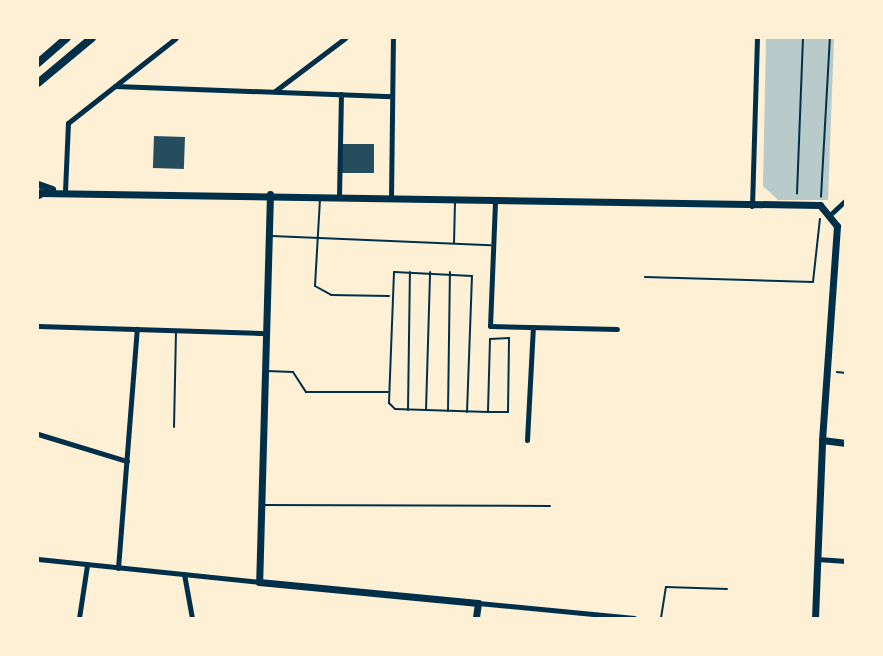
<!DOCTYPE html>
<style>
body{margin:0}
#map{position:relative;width:883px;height:656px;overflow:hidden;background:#fdf0d5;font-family:Lato,sans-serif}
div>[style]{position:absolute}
.green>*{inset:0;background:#b9caca}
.building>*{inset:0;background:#264d5e;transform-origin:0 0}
.path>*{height:1.5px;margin:-0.75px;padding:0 0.75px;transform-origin:0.75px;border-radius:0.75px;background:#003049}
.service>*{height:2px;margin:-1px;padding:0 1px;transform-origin:1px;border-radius:1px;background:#003049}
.minor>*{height:5px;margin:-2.5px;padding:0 2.5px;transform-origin:2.5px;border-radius:2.5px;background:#003049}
.tertiary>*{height:7px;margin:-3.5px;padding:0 3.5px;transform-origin:3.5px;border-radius:3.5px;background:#003049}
.primary>*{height:8px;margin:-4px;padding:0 4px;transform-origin:4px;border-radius:4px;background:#003049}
.trunk>*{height:9px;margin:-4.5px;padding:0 4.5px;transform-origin:4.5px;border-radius:4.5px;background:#003049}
span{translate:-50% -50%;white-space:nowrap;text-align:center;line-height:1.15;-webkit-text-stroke:6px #fdf0d5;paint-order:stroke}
.frame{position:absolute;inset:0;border:39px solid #fdf0d5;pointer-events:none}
</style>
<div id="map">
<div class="green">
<div style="clip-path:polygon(766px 38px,834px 38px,828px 200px,778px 200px,763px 186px)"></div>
</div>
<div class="building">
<div style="left:154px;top:136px;width:31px;height:32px;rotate:2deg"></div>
<div style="left:342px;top:144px;width:32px;height:29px"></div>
</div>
<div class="path">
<div style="left:797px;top:194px;width:156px;rotate:-87.8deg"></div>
<div style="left:821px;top:197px;width:159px;rotate:-86.8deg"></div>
<div style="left:645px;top:277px;width:168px;rotate:1.7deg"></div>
<div style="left:813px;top:282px;width:63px;rotate:-83.7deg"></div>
<div style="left:837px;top:372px;width:9px;rotate:6deg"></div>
</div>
<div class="service">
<div style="left:320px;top:199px;width:87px;rotate:93.3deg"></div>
<div style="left:315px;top:286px;width:18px;rotate:29deg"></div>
<div style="left:331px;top:295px;width:58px;rotate:1deg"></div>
<div style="left:272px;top:236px;width:219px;rotate:2.4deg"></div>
<div style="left:454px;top:243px;width:42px;rotate:-88.6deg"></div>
<div style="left:267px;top:371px;width:26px;rotate:2deg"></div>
<div style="left:293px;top:372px;width:24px;rotate:57deg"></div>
<div style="left:306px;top:392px;width:82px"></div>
<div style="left:408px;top:410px;width:138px;rotate:-89.2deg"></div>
<div style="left:426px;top:410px;width:138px;rotate:-88.3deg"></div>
<div style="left:448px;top:411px;width:139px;rotate:-89.2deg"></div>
<div style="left:467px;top:412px;width:136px;rotate:-87.9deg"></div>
<div style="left:472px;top:276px;width:78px;rotate:-177.1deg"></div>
<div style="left:394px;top:272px;width:131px;rotate:92.2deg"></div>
<div style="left:389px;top:403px;width:8px;rotate:45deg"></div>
<div style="left:395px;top:409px;width:93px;rotate:1.8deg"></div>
<div style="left:488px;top:412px;width:20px"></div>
<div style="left:508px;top:412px;width:74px;rotate:-89.2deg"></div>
<div style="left:509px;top:338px;width:19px;rotate:177deg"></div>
<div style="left:490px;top:339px;width:73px;rotate:91.6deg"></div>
<div style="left:174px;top:427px;width:97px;rotate:-88.8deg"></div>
<div style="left:262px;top:505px;width:288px;rotate:0.2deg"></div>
<div style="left:661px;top:618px;width:31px;rotate:-81deg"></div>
<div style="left:666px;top:587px;width:61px;rotate:1.9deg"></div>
</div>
<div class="minor">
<div style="left:115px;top:86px;width:277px;rotate:2.1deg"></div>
<div style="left:275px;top:91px;width:88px;rotate:-37.1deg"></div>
<div style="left:65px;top:191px;width:68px;rotate:-87.5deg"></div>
<div style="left:68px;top:123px;width:137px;rotate:-38.2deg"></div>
<div style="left:339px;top:197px;width:103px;rotate:-88.9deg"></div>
<div style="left:391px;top:198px;width:160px;rotate:-89.3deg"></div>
<div style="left:495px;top:202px;width:124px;rotate:92.3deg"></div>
<div style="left:490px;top:326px;width:127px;rotate:1.4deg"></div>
<div style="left:752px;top:206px;width:168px;rotate:-88.3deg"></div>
<div style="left:832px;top:213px;width:19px;rotate:-43deg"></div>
<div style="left:38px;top:326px;width:228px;rotate:1.8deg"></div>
<div style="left:38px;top:434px;width:93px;rotate:16.9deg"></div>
<div style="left:527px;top:440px;width:113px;rotate:-87deg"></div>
<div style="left:38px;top:559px;width:222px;rotate:5.9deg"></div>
<div style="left:817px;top:559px;width:29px;rotate:4deg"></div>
<div style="left:118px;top:568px;width:240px;rotate:-85.5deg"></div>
<div style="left:184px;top:574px;width:45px;rotate:79.7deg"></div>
<div style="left:478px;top:603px;width:157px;rotate:5.5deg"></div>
<div style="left:79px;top:618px;width:54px;rotate:-81.4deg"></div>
</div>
<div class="tertiary">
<div style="left:38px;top:184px;width:15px;rotate:20deg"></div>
<div style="left:38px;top:193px;width:782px;rotate:0.88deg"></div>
<div style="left:820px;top:205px;width:27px;rotate:51deg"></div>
<div style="left:837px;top:226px;width:215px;rotate:94deg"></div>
<div style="left:822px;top:440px;width:24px;rotate:7deg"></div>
<div style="left:270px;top:194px;width:388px;rotate:91.6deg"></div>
<div style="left:259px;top:582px;width:220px;rotate:5.5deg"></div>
<div style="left:478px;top:603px;width:15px;rotate:98deg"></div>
<div style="left:815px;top:618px;width:178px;rotate:-87.7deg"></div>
</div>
<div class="primary">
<div style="left:38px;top:63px;width:38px;rotate:-41deg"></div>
<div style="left:38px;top:83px;width:70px;rotate:-39.8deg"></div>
</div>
<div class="trunk">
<div style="left:38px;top:194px;width:2px;rotate:-27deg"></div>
</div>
<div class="frame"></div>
</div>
